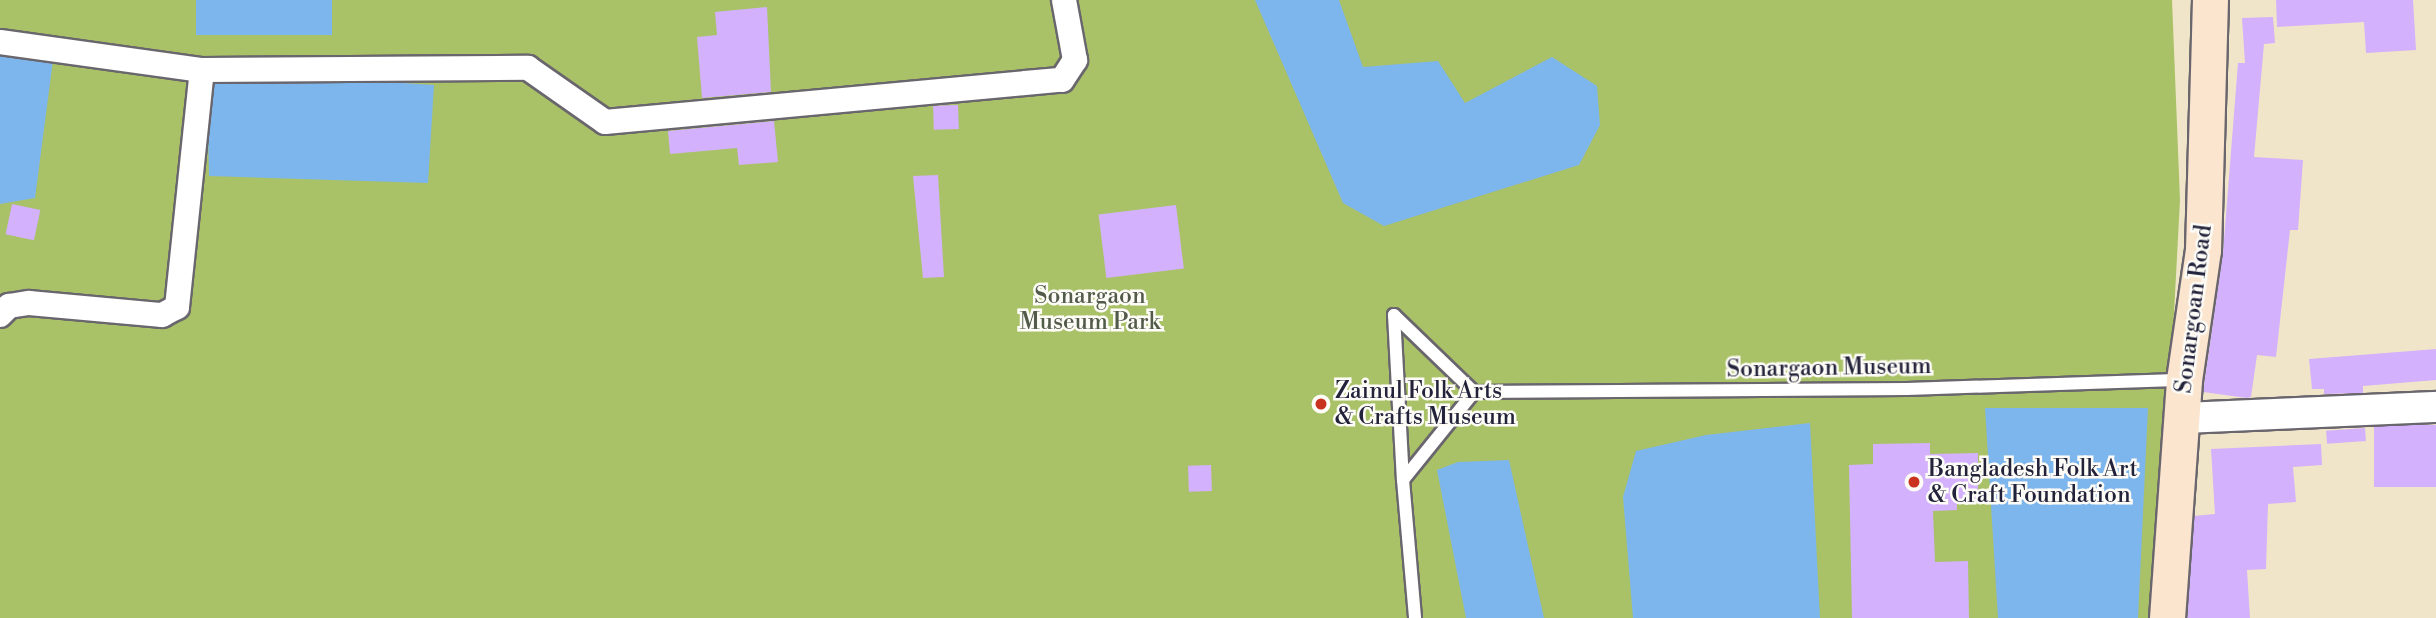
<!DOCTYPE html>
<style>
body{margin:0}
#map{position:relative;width:2436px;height:618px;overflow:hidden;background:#f1e5c9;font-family:"Libre Bodoni",serif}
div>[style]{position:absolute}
.green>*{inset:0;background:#aac267}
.water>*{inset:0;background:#7db5ed;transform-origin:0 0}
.building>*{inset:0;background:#d3b1fc;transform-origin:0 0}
.roads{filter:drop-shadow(2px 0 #6a666d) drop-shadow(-2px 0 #6a666d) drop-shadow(0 2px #6a666d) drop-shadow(0 -2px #6a666d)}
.service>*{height:12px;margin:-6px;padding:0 6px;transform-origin:6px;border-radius:6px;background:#fff}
.minor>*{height:24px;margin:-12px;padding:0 12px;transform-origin:12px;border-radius:12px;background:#fff}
.tertiary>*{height:30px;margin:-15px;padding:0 15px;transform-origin:15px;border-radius:15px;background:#fff}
.secondary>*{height:35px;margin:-17.5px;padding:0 17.5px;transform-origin:17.5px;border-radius:17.5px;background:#fbe5cf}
.dots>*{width:19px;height:19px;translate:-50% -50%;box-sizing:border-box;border:4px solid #fdfcf7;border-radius:50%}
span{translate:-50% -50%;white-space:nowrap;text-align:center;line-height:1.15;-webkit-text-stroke:5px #fdfcf7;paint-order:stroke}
.park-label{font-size:23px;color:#525a4a}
.street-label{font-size:23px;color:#22223b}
.poi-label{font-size:23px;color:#22223b}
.left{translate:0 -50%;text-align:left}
</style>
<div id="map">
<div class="green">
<div style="clip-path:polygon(0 0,2172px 0,2180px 200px,2168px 427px,2149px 618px,0 618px)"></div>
</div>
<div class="water">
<div style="left:196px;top:0;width:136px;height:35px"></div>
<div style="clip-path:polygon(1255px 0,1339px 0,1363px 67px,1438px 61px,1465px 103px,1552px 57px,1597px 86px,1600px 125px,1579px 165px,1384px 226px,1343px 203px)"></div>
<div style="clip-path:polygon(0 46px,53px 60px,35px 198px,0 204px)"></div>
<div style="clip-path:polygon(323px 78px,434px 85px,428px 183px,209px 176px,207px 80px)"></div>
<div style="clip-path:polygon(1985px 408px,2148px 408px,2138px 618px,1998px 618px)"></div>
<div style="clip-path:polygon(1810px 423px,1820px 618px,1633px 618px,1623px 497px,1636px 451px,1706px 435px)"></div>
<div style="clip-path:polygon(1509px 460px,1544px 618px,1466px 618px,1437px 470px,1458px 462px)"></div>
</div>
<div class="building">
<div style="clip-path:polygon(2276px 0,2413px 0,2416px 50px,2366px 53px,2364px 22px,2277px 27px)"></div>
<div style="clip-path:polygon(767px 7px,771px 92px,702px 98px,697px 37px,717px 35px,715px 12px)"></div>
<div style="clip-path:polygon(2273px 17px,2275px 43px,2264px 44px,2254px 157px,2303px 160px,2298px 230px,2290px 230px,2276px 357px,2257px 355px,2251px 397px,2247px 398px,2203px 392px,2223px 253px,2238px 63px,2245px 63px,2242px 18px)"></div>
<div style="left:958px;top:105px;width:24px;height:25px;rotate:88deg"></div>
<div style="clip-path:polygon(774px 121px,778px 162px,739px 165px,737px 148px,670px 154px,668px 131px)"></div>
<div style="clip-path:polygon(938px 175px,944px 277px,923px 278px,913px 176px)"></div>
<div style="left:12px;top:204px;width:29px;height:31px;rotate:12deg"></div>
<div style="left:1176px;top:205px;width:64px;height:78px;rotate:83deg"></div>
<div style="clip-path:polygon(2436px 349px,2436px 380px,2363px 386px,2363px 393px,2324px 394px,2324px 389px,2312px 389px,2309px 359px)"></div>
<div style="left:2436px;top:425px;width:62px;height:62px;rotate:90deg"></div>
<div style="left:2365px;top:428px;width:13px;height:39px;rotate:86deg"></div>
<div style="clip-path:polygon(1930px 443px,1930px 454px,1978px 453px,1978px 499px,1957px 499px,1957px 510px,1933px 511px,1935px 562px,1968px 561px,1969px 618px,1852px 618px,1849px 465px,1873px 464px,1873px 444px)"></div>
<div style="clip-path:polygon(2321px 444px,2322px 465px,2293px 467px,2296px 502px,2268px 504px,2266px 569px,2247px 570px,2250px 618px,2187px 618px,2194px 516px,2215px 514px,2211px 449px)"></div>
<div style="left:1211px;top:465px;width:26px;height:23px;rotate:88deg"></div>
</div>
<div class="roads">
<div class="service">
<div style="left:1474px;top:392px;width:111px;rotate:-136.1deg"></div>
<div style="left:1394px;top:315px;width:165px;rotate:86.9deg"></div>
<div style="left:1403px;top:480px;width:113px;rotate:-51.1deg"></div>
<div style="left:1474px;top:392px;width:433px;rotate:-0.4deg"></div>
<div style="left:1907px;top:389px;width:277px;rotate:-1.9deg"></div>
<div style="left:1403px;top:480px;width:139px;rotate:85deg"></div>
</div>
<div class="minor">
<div style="left:0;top:42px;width:204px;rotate:7.9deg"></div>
<div style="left:202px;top:70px;width:326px;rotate:-0.4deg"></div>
<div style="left:528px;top:68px;width:94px;rotate:35deg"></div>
<div style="left:605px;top:122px;width:459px;rotate:-5.3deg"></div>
<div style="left:1062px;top:80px;width:24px;rotate:-57deg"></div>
<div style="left:1075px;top:60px;width:61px;rotate:-100.4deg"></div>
<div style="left:0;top:315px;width:13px;rotate:-45deg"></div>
<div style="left:9px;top:306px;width:20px;rotate:-9deg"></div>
<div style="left:29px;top:303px;width:134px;rotate:5.2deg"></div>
<div style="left:162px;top:315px;width:17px;rotate:-28deg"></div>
<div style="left:177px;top:307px;width:238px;rotate:-84deg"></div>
</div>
<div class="tertiary">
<div style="left:2182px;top:418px;width:254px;rotate:-2.5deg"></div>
</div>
<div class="secondary">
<div style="left:2167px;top:618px;width:239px;rotate:-85.9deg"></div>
<div style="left:2184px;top:380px;width:131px;rotate:-81.7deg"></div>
<div style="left:2203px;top:250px;width:250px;rotate:-88.4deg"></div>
</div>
</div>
<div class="dots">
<div style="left:1321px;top:404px;background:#c8321e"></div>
<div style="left:1914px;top:482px;background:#c8321e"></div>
</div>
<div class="park-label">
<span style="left:1090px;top:309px">Sonargaon<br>Museum Park</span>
</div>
<div class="street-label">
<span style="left:2194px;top:309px;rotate:-83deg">Sonargoan Road</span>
<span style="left:1829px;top:368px;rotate:-1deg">Sonargaon Museum</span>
</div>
<div class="poi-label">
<span class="left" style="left:1335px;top:404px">Zainul Folk Arts<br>&amp; Crafts Museum</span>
<span class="left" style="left:1928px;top:482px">Bangladesh Folk Art<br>&amp; Craft Foundation</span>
</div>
</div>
